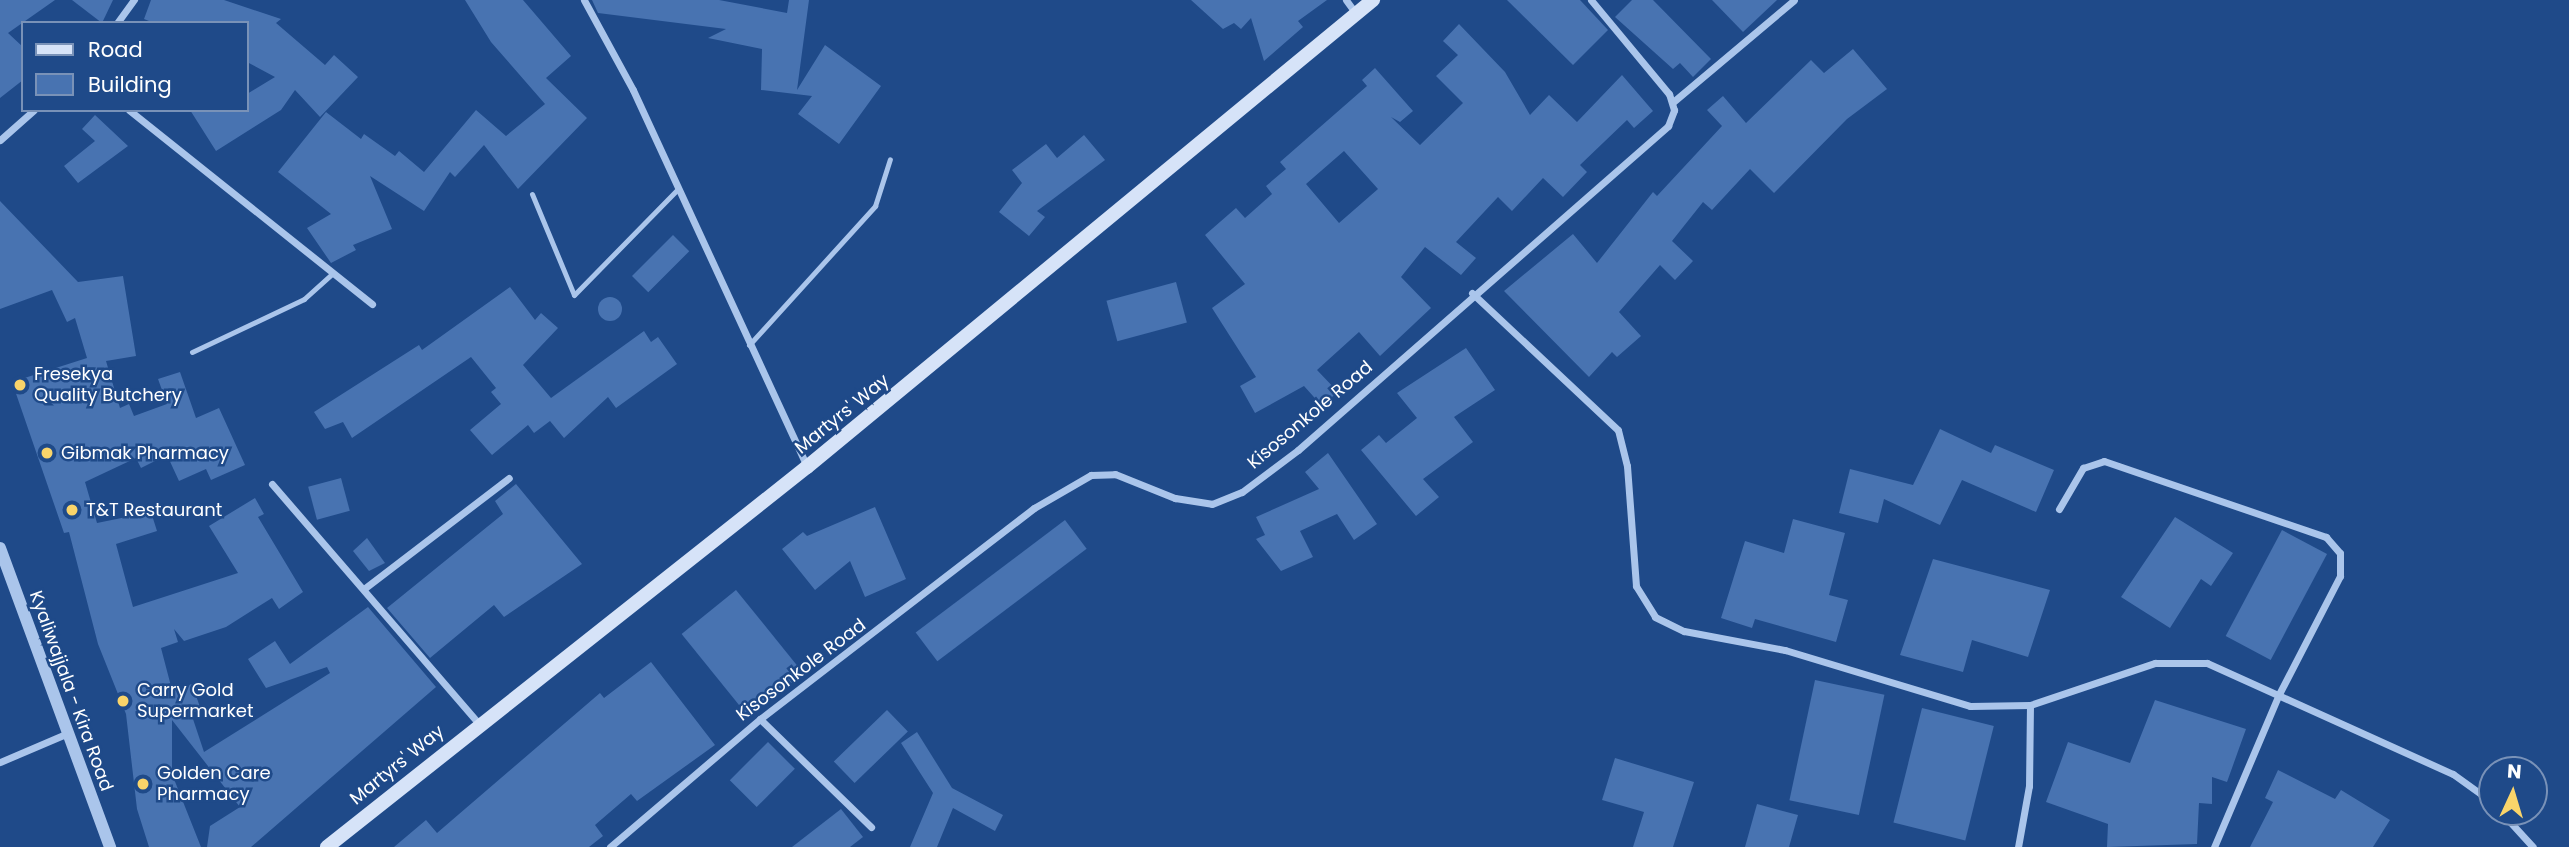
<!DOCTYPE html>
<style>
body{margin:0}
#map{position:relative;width:2569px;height:847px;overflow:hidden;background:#1f4a89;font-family:Poppins,sans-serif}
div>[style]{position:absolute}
.building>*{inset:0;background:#4873b1;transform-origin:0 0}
.round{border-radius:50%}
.service>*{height:5px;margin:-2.5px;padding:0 2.5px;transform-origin:2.5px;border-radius:2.5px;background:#aac5eb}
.minor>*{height:7px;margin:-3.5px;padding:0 3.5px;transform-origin:3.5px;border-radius:3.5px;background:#aac5eb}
.tertiary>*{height:12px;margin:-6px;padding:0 6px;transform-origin:6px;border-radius:6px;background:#aac5eb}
.secondary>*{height:14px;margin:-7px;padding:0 7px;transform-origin:7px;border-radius:7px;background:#d6e3f8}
.dots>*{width:19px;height:19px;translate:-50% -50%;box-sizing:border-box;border:4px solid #1f4a89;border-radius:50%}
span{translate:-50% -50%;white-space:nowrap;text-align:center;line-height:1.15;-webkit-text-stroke:5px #1f4a89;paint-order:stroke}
.poi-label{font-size:18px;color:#fff}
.left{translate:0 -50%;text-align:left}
.street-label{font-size:18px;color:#fff}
.legend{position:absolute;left:21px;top:21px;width:228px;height:91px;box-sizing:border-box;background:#1f4a89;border:2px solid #7992b8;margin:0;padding:9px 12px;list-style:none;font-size:21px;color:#fff}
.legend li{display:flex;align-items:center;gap:14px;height:35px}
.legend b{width:35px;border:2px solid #7992b8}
.north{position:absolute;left:2478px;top:756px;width:70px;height:70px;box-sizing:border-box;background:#1f4a89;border:2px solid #7992b8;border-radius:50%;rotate:4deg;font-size:19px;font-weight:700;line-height:28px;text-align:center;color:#fff}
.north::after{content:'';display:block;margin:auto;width:24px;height:32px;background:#f9d46a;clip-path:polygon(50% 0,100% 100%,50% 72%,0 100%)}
</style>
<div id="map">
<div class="building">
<div style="clip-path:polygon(0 0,55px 0,8px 33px,23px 47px,23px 80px,0 98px)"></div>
<div style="clip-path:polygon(72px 0,113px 0,102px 23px)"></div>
<div style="clip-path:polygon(151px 0,224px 0,281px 19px,276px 23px,325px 65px,334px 55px,358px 77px,320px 117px,295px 90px,281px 110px,216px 151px,190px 110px,247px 110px,247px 94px,275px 77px,247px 62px,247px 23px,154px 23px,144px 19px)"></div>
<div style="clip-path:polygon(465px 0,523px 0,571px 56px,546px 78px,587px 118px,518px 189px,484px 145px,455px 177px,450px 172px,424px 211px,370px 176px,392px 229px,353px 245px,356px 250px,331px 263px,307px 228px,331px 214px,278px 172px,326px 112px,361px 139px,364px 134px,395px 156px,399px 151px,424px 172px,476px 110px,506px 136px,545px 104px,491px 42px)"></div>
<div style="clip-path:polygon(592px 0,719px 0,787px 13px,789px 0,809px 0,797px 90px,825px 45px,881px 86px,839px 144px,798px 114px,812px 96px,761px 90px,762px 49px,708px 38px,726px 29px,598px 13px)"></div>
<div style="clip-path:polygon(1191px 0,1327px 0,1298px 21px,1303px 27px,1264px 61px,1251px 18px,1241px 29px,1234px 23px,1223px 29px)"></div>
<div style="clip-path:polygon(1507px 0,1580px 0,1608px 30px,1573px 65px)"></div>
<div style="clip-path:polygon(1632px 0,1653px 0,1711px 59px,1693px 77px,1680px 63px,1673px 69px,1615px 17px)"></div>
<div style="clip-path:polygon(1712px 0,1777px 0,1743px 32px)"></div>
<div style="clip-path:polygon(evenodd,1459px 24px,1505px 72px,1530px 115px,1549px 95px,1577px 122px,1622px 75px,1653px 111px,1634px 128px,1627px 120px,1580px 165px,1587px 172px,1563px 197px,1543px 178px,1512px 211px,1498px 197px,1456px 242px,1476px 258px,1461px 275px,1425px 247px,1401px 277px,1431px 308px,1380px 356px,1359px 332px,1317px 370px,1338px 392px,1322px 406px,1304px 386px,1255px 413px,1240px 386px,1256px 377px,1212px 308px,1245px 284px,1205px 235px,1236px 208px,1245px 218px,1272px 194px,1266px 186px,1286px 169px,1280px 162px,1367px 86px,1362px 80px,1375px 68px,1413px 111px,1400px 122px,1391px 117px,1420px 145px,1463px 103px,1436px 76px,1458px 55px,1443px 41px,1459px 24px,1344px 151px,1378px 189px,1339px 223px,1306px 184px,1344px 151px)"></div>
<div style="clip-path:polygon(1853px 49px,1887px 89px,1847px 119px,1774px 193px,1750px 169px,1712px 210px,1703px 202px,1672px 241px,1693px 261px,1675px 280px,1660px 265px,1619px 312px,1641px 336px,1617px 357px,1612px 352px,1589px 377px,1504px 291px,1573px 234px,1597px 263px,1653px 192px,1657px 196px,1722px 126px,1707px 110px,1723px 96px,1746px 123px,1811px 60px,1824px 73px)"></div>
<div style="clip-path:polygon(95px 115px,128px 146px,78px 183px,64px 166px,95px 141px,82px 129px)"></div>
<div style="clip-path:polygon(1084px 135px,1105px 160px,1037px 211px,1045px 217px,1029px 236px,999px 212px,1022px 183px,1012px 170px,1046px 144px,1057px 158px)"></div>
<div style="clip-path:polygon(0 201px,78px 282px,123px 276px,136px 356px,106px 361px,120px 408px,129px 404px,134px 416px,167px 404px,158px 379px,180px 372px,196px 418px,219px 408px,245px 465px,211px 480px,206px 469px,179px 481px,167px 455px,141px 468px,136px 458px,85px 482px,97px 523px,151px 512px,157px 531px,116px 544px,133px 607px,238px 573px,209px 526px,255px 498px,264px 514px,258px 517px,303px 592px,279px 609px,272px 598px,226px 627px,184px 641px,174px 629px,178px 642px,161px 648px,172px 690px,192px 684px,201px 710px,191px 713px,204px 752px,330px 673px,327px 667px,266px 688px,248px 659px,275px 641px,290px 664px,368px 607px,436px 687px,251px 847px,207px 847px,210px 826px,240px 807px,172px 720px,172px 774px,201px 847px,149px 847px,137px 809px,126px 714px,98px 644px,69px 532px,64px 533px,12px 382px,87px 358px,75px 318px,67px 322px,52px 290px,0 309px)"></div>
<div style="left:673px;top:235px;width:23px;height:58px;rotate:45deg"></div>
<div style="left:1176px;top:282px;width:42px;height:72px;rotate:75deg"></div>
<div style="clip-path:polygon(510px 287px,535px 320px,541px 313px,558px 328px,523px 365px,551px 398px,644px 331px,651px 342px,658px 337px,677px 364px,616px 408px,608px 397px,564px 438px,550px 421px,534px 433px,528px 425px,492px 455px,470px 430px,501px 404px,491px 392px,496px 388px,471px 357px,352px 438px,343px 422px,325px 429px,314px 412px,419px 345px,422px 350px)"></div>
<div class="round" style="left:598px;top:297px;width:24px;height:24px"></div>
<div style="clip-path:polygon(1466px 348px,1495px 390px,1454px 417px,1473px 442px,1423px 479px,1439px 497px,1416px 516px,1361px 450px,1379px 435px,1386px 443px,1417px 418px,1397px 393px)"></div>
<div style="clip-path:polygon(1940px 429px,1991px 453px,1995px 445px,2054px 470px,2036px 512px,1962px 480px,1940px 525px,1884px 499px,1878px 523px,1839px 513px,1850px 469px,1913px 485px)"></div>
<div style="clip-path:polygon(1328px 453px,1377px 524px,1354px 540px,1337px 514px,1300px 531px,1313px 557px,1281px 571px,1256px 539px,1265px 535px,1256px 517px,1319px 489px,1305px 472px)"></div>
<div style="left:341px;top:478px;width:34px;height:34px;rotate:75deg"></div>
<div style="clip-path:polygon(516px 484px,582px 564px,504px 617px,494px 605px,430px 658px,387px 608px,503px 514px,495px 501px)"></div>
<div style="clip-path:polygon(875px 507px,906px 579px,865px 597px,850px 561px,815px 590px,782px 549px,803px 532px,807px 536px)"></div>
<div style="clip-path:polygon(2175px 517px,2233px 553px,2211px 586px,2201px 579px,2170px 628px,2121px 597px)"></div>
<div style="clip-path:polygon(1793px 519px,1845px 533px,1829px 595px,1848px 600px,1836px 642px,1755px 619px,1752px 628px,1721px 618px,1745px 541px,1784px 553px)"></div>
<div style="left:1065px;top:520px;width:36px;height:187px;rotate:53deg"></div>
<div style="left:2282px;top:530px;width:51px;height:120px;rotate:28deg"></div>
<div style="clip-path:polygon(367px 538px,385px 563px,369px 571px,353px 551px)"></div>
<div style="clip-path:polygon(1933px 559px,2050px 590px,2028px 657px,1972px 640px,1963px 672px,1900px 655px)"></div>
<div style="left:736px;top:590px;width:107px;height:70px;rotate:51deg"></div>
<div style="clip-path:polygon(651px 662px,715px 745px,637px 801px,631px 794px,595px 825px,603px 836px,589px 847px,394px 847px,426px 820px,437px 833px,600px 693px,604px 698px)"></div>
<div style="left:1815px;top:680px;width:71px;height:123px;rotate:12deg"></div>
<div style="clip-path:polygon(2155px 700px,2246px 729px,2227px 782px,2212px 777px,2212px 804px,2199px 803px,2197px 844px,2107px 847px,2108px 824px,2046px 802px,2068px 742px,2130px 763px)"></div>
<div style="left:1922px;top:708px;width:74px;height:118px;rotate:14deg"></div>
<div style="left:887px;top:710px;width:30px;height:74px;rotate:46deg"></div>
<div style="clip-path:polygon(917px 732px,952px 788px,1003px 815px,995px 831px,953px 808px,937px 847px,910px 847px,933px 793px,901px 743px)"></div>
<div style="left:768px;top:742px;width:38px;height:54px;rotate:45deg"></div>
<div style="clip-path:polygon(1615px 758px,1694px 782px,1673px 847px,1633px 847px,1644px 812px,1602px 800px)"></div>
<div style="clip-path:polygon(2278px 770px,2335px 799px,2341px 790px,2390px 820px,2373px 847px,2250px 847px,2273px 802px,2265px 798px)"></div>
<div style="clip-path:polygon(1757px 804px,1798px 815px,1789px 847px,1745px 847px)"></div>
<div style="clip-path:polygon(841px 809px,863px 837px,850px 847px,792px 847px)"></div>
</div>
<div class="service">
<div style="left:532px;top:194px;width:109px;rotate:67.4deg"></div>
<div style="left:574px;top:295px;width:147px;rotate:-45.6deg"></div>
<div style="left:749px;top:345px;width:188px;rotate:-47.8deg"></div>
<div style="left:875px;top:206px;width:49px;rotate:-72.3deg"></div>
<div style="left:192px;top:352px;width:124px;rotate:-25.3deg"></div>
<div style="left:304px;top:299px;width:38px;rotate:-42deg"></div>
</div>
<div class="minor">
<div style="left:584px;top:0;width:102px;rotate:61.4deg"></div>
<div style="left:633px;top:90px;width:414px;rotate:65.2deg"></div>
<div style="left:1346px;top:0;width:17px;rotate:54deg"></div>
<div style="left:117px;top:23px;width:29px;rotate:-54deg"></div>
<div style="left:1673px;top:102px;width:158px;rotate:-40.1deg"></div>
<div style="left:129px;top:110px;width:311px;rotate:38.6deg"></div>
<div style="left:0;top:140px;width:45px;rotate:-41.4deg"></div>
<div style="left:1472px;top:293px;width:200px;rotate:43.2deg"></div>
<div style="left:1618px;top:430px;width:37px;rotate:76deg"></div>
<div style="left:1627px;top:466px;width:120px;rotate:85.7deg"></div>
<div style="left:1636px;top:586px;width:36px;rotate:58deg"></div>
<div style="left:1655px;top:617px;width:32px;rotate:26deg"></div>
<div style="left:1684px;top:631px;width:103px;rotate:10.7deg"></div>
<div style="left:1785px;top:650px;width:193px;rotate:16.8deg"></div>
<div style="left:1970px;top:706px;width:60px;rotate:-1deg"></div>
<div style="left:2030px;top:705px;width:132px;rotate:-18.6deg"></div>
<div style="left:2155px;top:663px;width:52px"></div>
<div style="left:2207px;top:663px;width:270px;rotate:24.3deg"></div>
<div style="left:2453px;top:774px;width:48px;rotate:35.7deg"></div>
<div style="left:272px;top:484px;width:317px;rotate:49.2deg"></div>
<div style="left:2059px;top:509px;width:48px;rotate:-59.7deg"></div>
<div style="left:2083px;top:468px;width:22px;rotate:-18deg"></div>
<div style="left:2104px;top:461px;width:235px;rotate:18.9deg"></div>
<div style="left:2326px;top:537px;width:21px;rotate:49deg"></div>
<div style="left:2340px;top:553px;width:23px;rotate:90deg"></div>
<div style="left:2340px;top:576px;width:133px;rotate:117.3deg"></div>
<div style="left:2279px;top:694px;width:166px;rotate:113deg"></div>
<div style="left:365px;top:588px;width:181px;rotate:-37.4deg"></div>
<div style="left:760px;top:719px;width:155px;rotate:44.2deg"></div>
<div style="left:0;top:762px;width:74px;rotate:-23.1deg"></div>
<div style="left:2501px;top:812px;width:47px;rotate:47.6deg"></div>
<div style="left:610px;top:847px;width:197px;rotate:-40.5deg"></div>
<div style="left:760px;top:719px;width:346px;rotate:-37.6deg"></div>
<div style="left:1034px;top:508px;width:66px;rotate:-30.1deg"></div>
<div style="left:1091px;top:475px;width:24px;rotate:-2deg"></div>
<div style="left:1115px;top:474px;width:65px;rotate:21.8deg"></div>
<div style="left:1175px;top:498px;width:37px;rotate:9deg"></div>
<div style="left:1212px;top:504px;width:32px;rotate:-22deg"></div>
<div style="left:1242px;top:492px;width:70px;rotate:-36.9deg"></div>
<div style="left:1298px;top:450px;width:492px;rotate:-41.2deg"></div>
<div style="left:1668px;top:126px;width:17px;rotate:-69deg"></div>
<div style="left:1674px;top:110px;width:17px;rotate:-107deg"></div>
<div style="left:1669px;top:94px;width:122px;rotate:-129.7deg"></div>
<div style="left:2018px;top:847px;width:62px;rotate:-79.8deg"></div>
<div style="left:2029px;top:786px;width:81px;rotate:-89.3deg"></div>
</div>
<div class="tertiary">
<div style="left:0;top:548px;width:319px;rotate:69.8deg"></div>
</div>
<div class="secondary">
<div style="left:327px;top:847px;width:612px;rotate:-38.37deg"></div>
<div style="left:807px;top:467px;width:734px;rotate:-39.53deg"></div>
</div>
<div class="dots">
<div style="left:20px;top:385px;background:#f9d46a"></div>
<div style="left:47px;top:453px;background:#f9d46a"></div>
<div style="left:72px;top:510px;background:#f9d46a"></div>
<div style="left:123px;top:701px;background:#f9d46a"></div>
<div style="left:143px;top:784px;background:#f9d46a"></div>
</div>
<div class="poi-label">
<span class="left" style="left:34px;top:385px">Fresekya<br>Quality Butchery</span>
<span class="left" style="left:61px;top:453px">Gibmak Pharmacy</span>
<span class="left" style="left:86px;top:510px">T&amp;T Restaurant</span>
<span class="left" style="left:137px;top:701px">Carry Gold<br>Supermarket</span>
<span class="left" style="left:157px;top:784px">Golden Care<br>Pharmacy</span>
</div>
<div class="street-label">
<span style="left:842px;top:414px;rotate:-39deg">Martyrs' Way</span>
<span style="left:1310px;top:415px;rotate:-40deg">Kisosonkole Road</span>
<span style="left:801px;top:670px;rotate:-37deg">Kisosonkole Road</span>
<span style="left:71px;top:691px;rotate:70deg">Kyaliwajjala - Kira Road</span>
<span style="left:397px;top:765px;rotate:-39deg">Martyrs' Way</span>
</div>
<ul class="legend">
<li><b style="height:9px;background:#d6e3f8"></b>Road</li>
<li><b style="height:19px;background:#4873b1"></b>Building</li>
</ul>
<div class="north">N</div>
</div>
